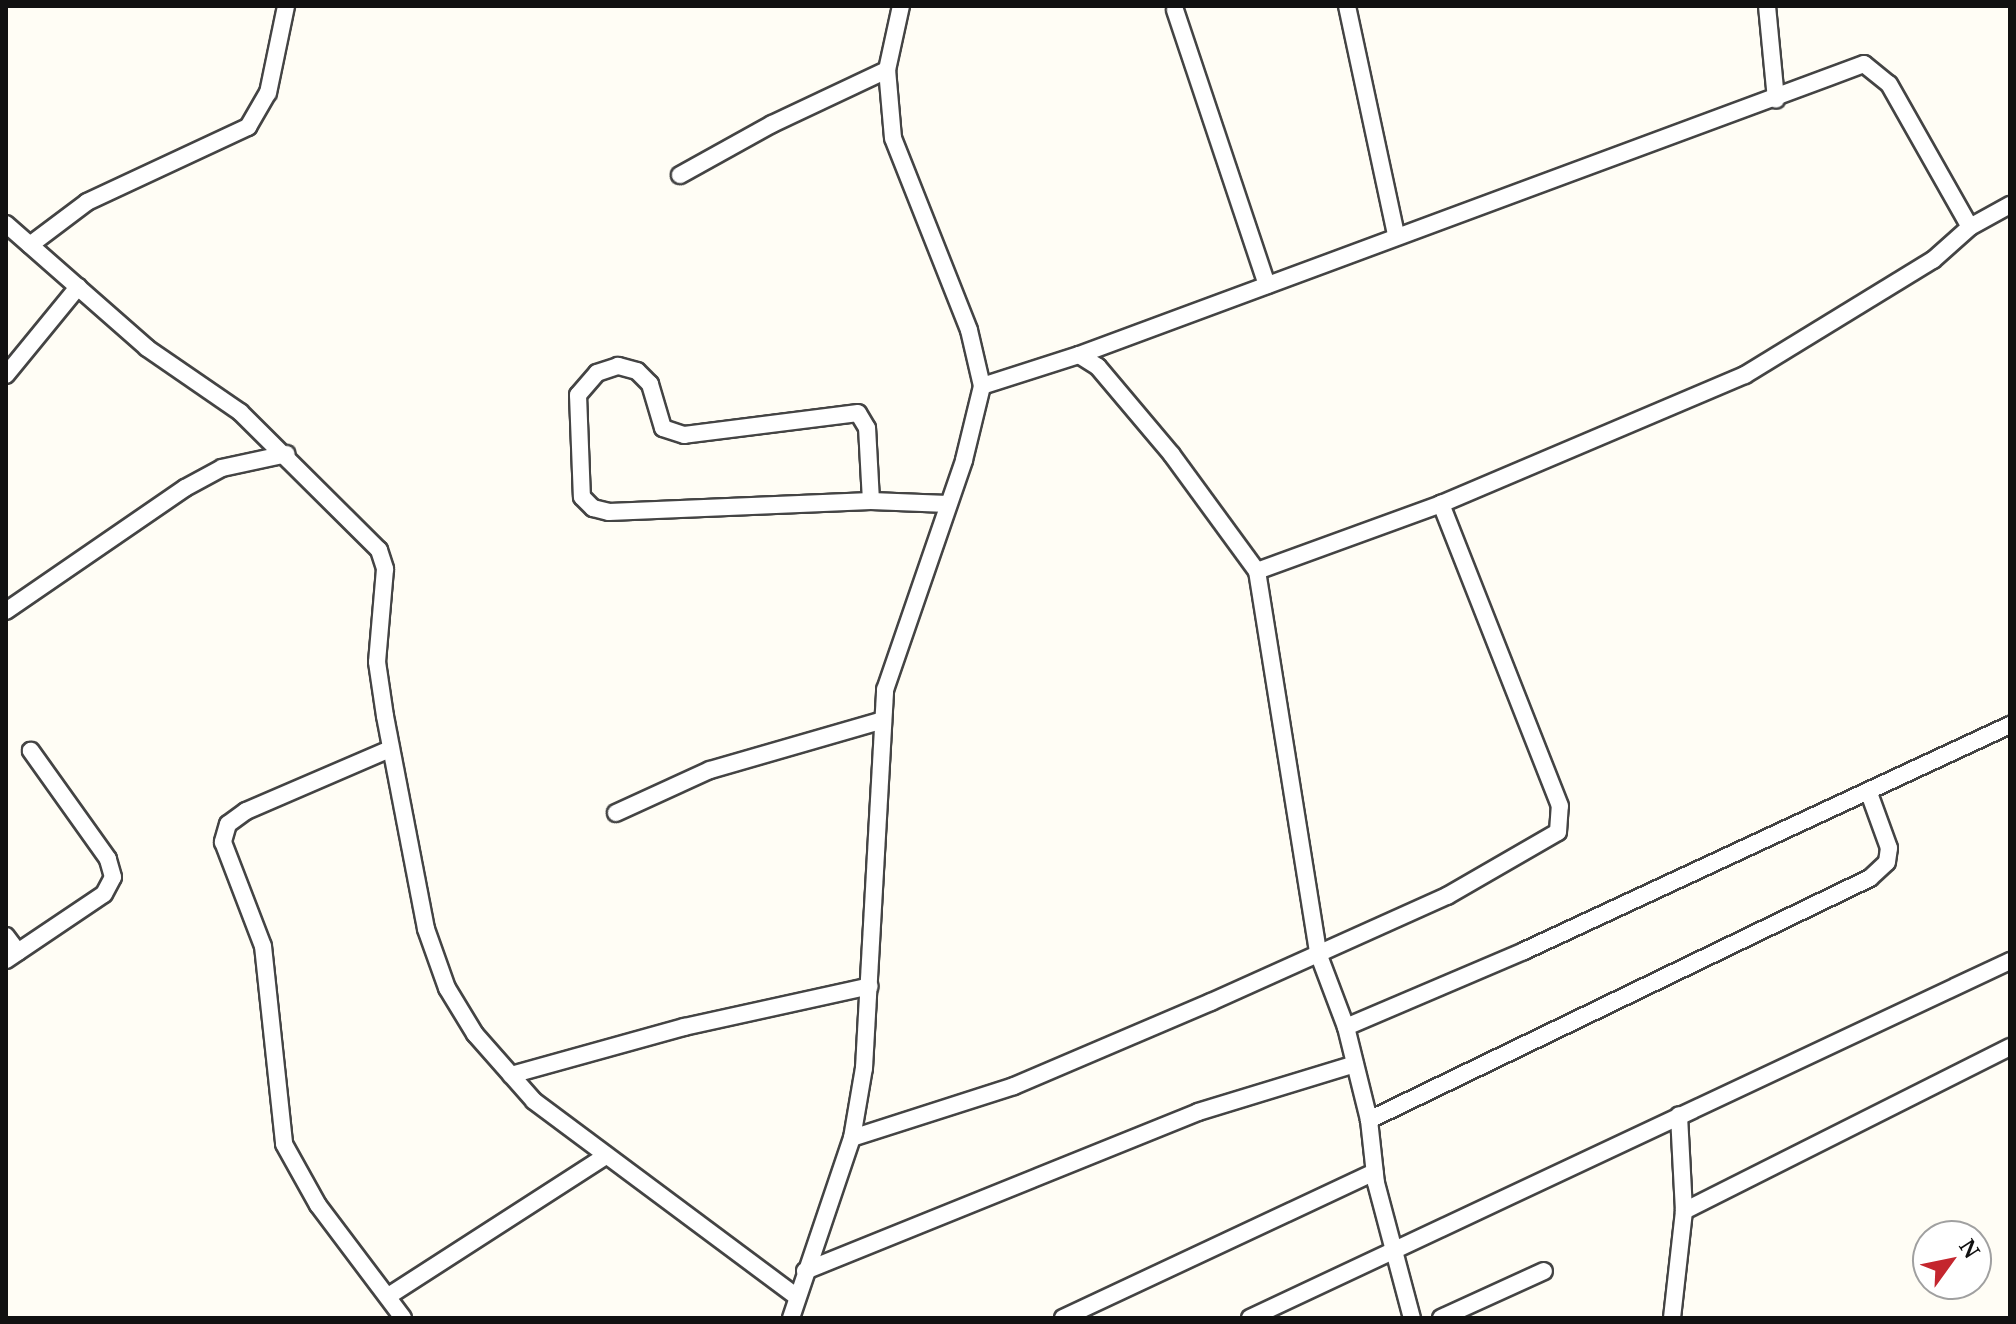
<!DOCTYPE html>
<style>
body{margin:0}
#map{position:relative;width:2016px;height:1324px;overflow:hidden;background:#fffdf5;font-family:"Noto Serif",serif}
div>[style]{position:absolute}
.roads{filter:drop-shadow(2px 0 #444) drop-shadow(-2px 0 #444) drop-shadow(0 2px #444) drop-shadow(0 -2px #444)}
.street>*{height:16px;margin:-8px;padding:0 8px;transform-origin:8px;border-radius:8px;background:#fff}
span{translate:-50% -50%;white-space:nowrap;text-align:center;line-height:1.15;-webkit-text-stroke:8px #fff;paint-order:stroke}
.frame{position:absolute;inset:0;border:8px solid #111;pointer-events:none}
.north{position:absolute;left:1912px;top:1220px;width:80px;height:80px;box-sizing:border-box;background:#fff;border:2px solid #a0a0a0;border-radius:50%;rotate:57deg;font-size:22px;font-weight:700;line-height:32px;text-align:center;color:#111}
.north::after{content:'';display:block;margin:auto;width:28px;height:36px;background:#c4262e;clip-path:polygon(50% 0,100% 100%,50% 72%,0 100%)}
</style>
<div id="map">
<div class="roads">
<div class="street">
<div style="left:1347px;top:6px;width:233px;rotate:77.9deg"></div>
<div style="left:1767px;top:6px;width:94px;rotate:84.5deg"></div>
<div style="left:1175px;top:10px;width:290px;rotate:71.5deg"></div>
<div style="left:680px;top:175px;width:105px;rotate:-29deg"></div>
<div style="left:772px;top:124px;width:127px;rotate:-25.2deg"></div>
<div style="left:6px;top:224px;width:188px;rotate:41.3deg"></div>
<div style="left:147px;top:348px;width:113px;rotate:34.5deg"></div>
<div style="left:240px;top:412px;width:196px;rotate:44.8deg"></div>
<div style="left:379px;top:550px;width:20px;rotate:72deg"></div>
<div style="left:385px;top:569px;width:93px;rotate:94.9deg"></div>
<div style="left:377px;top:662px;width:55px;rotate:81.6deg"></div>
<div style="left:385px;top:716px;width:217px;rotate:79.1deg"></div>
<div style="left:426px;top:929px;width:63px;rotate:70.4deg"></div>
<div style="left:447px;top:988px;width:54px;rotate:58.7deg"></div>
<div style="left:475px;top:1034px;width:89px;rotate:48.6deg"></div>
<div style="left:534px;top:1101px;width:327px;rotate:36.7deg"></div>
<div style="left:30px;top:245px;width:71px;rotate:-37deg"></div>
<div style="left:87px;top:202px;width:178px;rotate:-25deg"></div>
<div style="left:248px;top:127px;width:39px;rotate:-60deg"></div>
<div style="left:268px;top:93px;width:89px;rotate:-78.3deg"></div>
<div style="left:1079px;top:355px;width:837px;rotate:-20.34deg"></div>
<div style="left:1864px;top:64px;width:32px;rotate:39deg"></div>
<div style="left:1889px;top:84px;width:164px;rotate:60.5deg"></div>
<div style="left:6px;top:375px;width:114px;rotate:-50.7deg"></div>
<div style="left:982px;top:386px;width:102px;rotate:-17.7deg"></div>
<div style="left:1079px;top:355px;width:22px;rotate:32deg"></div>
<div style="left:1098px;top:367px;width:115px;rotate:49.9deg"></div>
<div style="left:1172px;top:455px;width:144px;rotate:53.8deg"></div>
<div style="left:1257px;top:571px;width:387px;rotate:80.9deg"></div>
<div style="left:1318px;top:953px;width:79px;rotate:69.3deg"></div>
<div style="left:1346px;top:1027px;width:96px;rotate:76.1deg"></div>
<div style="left:1369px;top:1120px;width:63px;rotate:83.7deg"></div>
<div style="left:1376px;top:1183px;width:140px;rotate:75.1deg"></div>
<div style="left:871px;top:501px;width:73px;rotate:-93.1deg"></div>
<div style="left:867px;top:428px;width:17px;rotate:-121deg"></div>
<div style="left:858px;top:413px;width:175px;rotate:172.8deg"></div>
<div style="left:684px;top:435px;width:22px;rotate:-162deg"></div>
<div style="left:663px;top:428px;width:46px;rotate:-106.5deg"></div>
<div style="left:650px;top:384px;width:18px;rotate:-135deg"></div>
<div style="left:637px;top:371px;width:20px;rotate:-165deg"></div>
<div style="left:618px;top:366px;width:22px;rotate:162deg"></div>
<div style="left:597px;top:373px;width:29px;rotate:131deg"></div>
<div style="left:578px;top:395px;width:102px;rotate:87.8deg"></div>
<div style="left:582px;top:497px;width:16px;rotate:45deg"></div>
<div style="left:593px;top:508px;width:16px;rotate:14deg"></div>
<div style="left:609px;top:512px;width:262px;rotate:-2.4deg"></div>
<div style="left:871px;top:501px;width:77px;rotate:2.2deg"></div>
<div style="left:1257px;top:571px;width:196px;rotate:-20deg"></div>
<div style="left:1441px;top:504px;width:330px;rotate:-23deg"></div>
<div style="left:1745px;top:375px;width:220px;rotate:-31.5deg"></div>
<div style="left:1933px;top:260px;width:50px;rotate:-41.7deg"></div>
<div style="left:1970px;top:227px;width:46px;rotate:-28.8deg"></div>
<div style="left:6px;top:611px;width:217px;rotate:-34.5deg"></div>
<div style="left:185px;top:488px;width:42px;rotate:-28.4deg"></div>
<div style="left:222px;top:468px;width:66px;rotate:-12.2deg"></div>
<div style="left:390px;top:749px;width:157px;rotate:156.7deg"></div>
<div style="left:246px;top:811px;width:22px;rotate:144deg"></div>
<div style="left:228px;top:824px;width:19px;rotate:106deg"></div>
<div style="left:223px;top:842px;width:111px;rotate:69deg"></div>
<div style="left:263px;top:946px;width:199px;rotate:83.9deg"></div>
<div style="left:284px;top:1144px;width:70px;rotate:60.9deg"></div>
<div style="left:318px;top:1205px;width:141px;rotate:53deg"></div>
<div style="left:616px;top:813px;width:103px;rotate:-24.6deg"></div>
<div style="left:710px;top:770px;width:177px;rotate:-16.1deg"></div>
<div style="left:6px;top:936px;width:20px;rotate:53deg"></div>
<div style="left:6px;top:960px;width:118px;rotate:-34deg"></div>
<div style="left:104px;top:894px;width:19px;rotate:-62deg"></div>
<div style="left:113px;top:877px;width:19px;rotate:-106deg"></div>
<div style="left:108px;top:859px;width:133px;rotate:-125.5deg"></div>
<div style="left:1346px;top:1027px;width:194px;rotate:-23.1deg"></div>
<div style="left:1524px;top:951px;width:536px;rotate:-24.94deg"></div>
<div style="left:511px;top:1075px;width:180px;rotate:-15.5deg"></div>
<div style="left:684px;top:1027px;width:190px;rotate:-12.4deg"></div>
<div style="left:1369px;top:1120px;width:556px;rotate:-25.78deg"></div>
<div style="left:1870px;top:878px;width:23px;rotate:-43deg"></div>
<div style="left:1887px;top:862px;width:14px;rotate:-82deg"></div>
<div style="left:1889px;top:848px;width:59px;rotate:-110deg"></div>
<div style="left:852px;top:1138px;width:170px;rotate:-17.8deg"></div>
<div style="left:1014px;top:1086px;width:214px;rotate:-23.1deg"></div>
<div style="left:1211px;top:1002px;width:259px;rotate:-24.2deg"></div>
<div style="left:1447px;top:896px;width:128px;rotate:-30deg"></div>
<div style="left:1558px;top:832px;width:26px;rotate:-86deg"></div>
<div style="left:1560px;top:806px;width:325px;rotate:-111.5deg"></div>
<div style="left:1684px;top:1211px;width:365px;rotate:-26.7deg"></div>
<div style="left:805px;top:1271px;width:424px;rotate:-22deg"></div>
<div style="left:1198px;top:1112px;width:164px;rotate:-17deg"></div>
<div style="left:390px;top:1295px;width:257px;rotate:-32.8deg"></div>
<div style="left:791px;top:1318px;width:190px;rotate:-71.3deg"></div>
<div style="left:852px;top:1138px;width:71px;rotate:-80.3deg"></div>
<div style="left:864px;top:1068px;width:379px;rotate:-86.8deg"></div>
<div style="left:885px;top:690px;width:243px;rotate:-71deg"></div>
<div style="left:964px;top:460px;width:76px;rotate:-76.3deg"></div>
<div style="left:982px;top:386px;width:57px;rotate:-103.1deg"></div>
<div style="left:969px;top:330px;width:206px;rotate:-111.6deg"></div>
<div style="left:893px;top:138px;width:68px;rotate:-95deg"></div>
<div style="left:887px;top:70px;width:66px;rotate:-77.7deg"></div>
<div style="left:1063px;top:1318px;width:344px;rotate:-25.1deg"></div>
<div style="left:1250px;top:1318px;width:840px;rotate:-25.16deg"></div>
<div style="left:1441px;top:1318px;width:113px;rotate:-24.5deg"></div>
<div style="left:1672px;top:1318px;width:108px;rotate:-83.6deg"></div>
<div style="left:1684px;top:1211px;width:96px;rotate:-93deg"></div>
</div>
</div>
<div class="frame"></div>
<div class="north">N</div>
</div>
